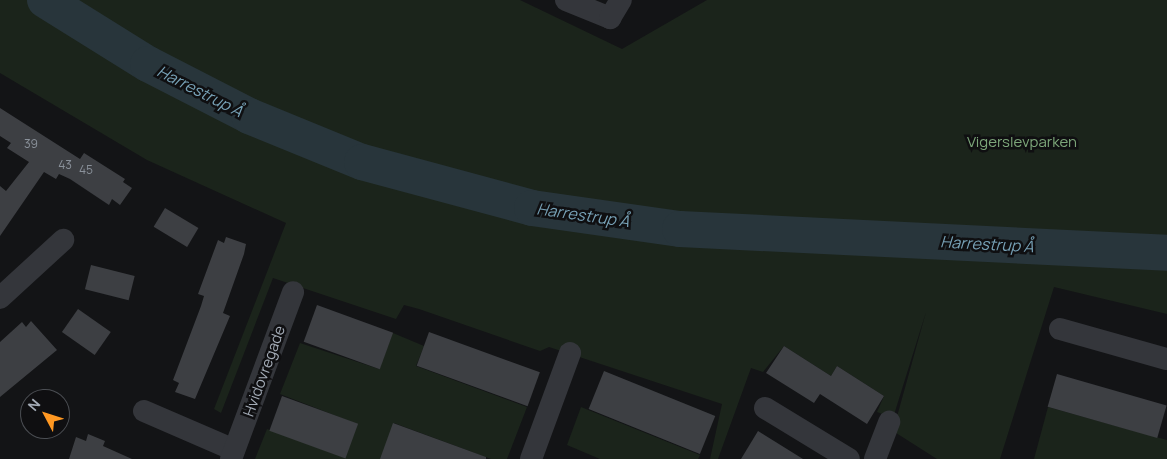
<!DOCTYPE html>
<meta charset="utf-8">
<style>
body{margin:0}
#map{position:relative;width:1167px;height:459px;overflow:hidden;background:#131416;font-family:Manrope,sans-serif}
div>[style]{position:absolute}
.green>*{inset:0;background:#1b241b}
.river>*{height:36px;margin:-18px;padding:0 18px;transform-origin:18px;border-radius:18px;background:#28353b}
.building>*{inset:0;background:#3d3f43;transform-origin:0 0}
.minor>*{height:22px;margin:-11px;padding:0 11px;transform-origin:11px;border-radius:11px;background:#34363b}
span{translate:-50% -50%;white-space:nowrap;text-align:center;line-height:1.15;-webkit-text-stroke:5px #0f0f11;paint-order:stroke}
.number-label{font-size:12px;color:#8a919a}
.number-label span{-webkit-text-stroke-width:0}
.park-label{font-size:15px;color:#7ca579}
.street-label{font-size:15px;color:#a4acb7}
.water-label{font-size:16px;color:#77a1b6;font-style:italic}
.north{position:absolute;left:20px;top:389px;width:50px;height:50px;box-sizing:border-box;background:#0f0f11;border:1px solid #4b4e53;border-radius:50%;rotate:310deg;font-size:14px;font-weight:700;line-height:20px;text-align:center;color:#a4acb7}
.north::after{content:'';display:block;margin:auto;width:18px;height:22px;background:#ff9822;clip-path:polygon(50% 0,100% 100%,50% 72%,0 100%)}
</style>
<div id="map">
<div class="green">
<div style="clip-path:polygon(0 0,520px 0,622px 49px,707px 0,1167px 0,1167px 314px,1054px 287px,1000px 459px,937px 459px,893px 431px,926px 312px,893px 418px,877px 412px,884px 396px,837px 366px,831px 376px,784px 346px,763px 372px,751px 368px,718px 459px,710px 459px,722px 404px,549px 347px,540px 351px,419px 309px,404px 305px,396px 319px,273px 278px,221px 413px,214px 409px,286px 223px,147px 160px,0 73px)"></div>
<div style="clip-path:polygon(393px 333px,424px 346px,416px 366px,527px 407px,507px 459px,491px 459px,394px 423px,389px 459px,255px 459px,267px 429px,345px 458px,357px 424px,280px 394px,300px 343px,379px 369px)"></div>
<div style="clip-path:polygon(581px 407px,700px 455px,698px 459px,600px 459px,567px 445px)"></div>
<div style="clip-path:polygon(1048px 407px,1167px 440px,1167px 459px,1034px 459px)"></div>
</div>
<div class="river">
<div style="left:45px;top:0;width:121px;rotate:31.9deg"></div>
<div style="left:148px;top:64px;width:114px;rotate:27.2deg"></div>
<div style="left:249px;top:116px;width:122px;rotate:22.2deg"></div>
<div style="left:362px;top:162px;width:176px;rotate:15.1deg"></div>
<div style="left:532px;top:208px;width:149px;rotate:8.1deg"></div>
<div style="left:680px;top:229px;width:488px;rotate:2.8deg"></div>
</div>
<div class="building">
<div style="clip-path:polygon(0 108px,80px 159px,84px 153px,125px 179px,123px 182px,132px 188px,120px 205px,112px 199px,109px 205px,70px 179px,59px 174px,56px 179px,44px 172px,0 236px,0 186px,6px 191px,29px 162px,7px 148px,11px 143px,0 136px)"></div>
<div style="left:165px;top:208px;width:39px;height:22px;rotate:31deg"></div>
<div style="clip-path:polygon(226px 237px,246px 244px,244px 254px,223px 313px,230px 316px,195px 399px,175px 392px,179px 383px,173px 380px,201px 306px,204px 296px,198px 294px,218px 240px,224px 243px)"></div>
<div style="left:91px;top:265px;width:45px;height:25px;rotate:14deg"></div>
<div style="left:317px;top:305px;width:81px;height:39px;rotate:20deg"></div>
<div style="left:78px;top:309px;width:40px;height:28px;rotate:35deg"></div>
<div style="clip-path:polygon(31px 321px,57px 350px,0 397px,0 342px,22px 322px,26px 327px)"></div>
<div style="left:429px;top:332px;width:118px;height:36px;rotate:20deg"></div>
<div style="clip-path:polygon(784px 346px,831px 376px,837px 366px,884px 396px,867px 424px,820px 394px,814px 403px,766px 373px)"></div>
<div style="left:604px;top:371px;width:120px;height:41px;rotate:22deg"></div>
<div style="left:1057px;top:374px;width:114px;height:34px;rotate:16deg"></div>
<div style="left:282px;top:396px;width:81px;height:37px;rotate:20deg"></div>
<div style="clip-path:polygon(393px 423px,486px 457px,486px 459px,380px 459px)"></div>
<div style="clip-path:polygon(758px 431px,803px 459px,741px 459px)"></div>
<div style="clip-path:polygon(88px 434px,105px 441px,103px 446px,132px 459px,69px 459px,76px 437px,86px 441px)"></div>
</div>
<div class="minor">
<div style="left:566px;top:0;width:48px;rotate:22.2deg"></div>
<div style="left:610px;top:18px;width:21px;rotate:-59deg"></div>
<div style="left:0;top:298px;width:86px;rotate:-42.6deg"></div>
<div style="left:1060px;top:329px;width:111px;rotate:15.7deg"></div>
<div style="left:765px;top:408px;width:98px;rotate:31.3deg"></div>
<div style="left:144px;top:411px;width:98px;rotate:23.4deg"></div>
<div style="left:231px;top:459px;width:178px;rotate:-69.6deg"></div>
<div style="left:531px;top:459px;width:113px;rotate:-69.8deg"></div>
<div style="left:875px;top:459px;width:40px;rotate:-69deg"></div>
</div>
<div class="number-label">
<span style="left:31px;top:144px">39</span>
<span style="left:65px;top:165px">43</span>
<span style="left:86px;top:170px">45</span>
</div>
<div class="park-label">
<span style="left:1022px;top:142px">Vigerslevparken</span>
</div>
<div class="street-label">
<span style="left:264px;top:371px;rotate:-70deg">Hvidovregade</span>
</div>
<div class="water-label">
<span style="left:200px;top:91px;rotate:27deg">Harrestrup Å</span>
<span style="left:583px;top:215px;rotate:8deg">Harrestrup Å</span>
<span style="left:987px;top:244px;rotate:3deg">Harrestrup Å</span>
</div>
<div class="north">N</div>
</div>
